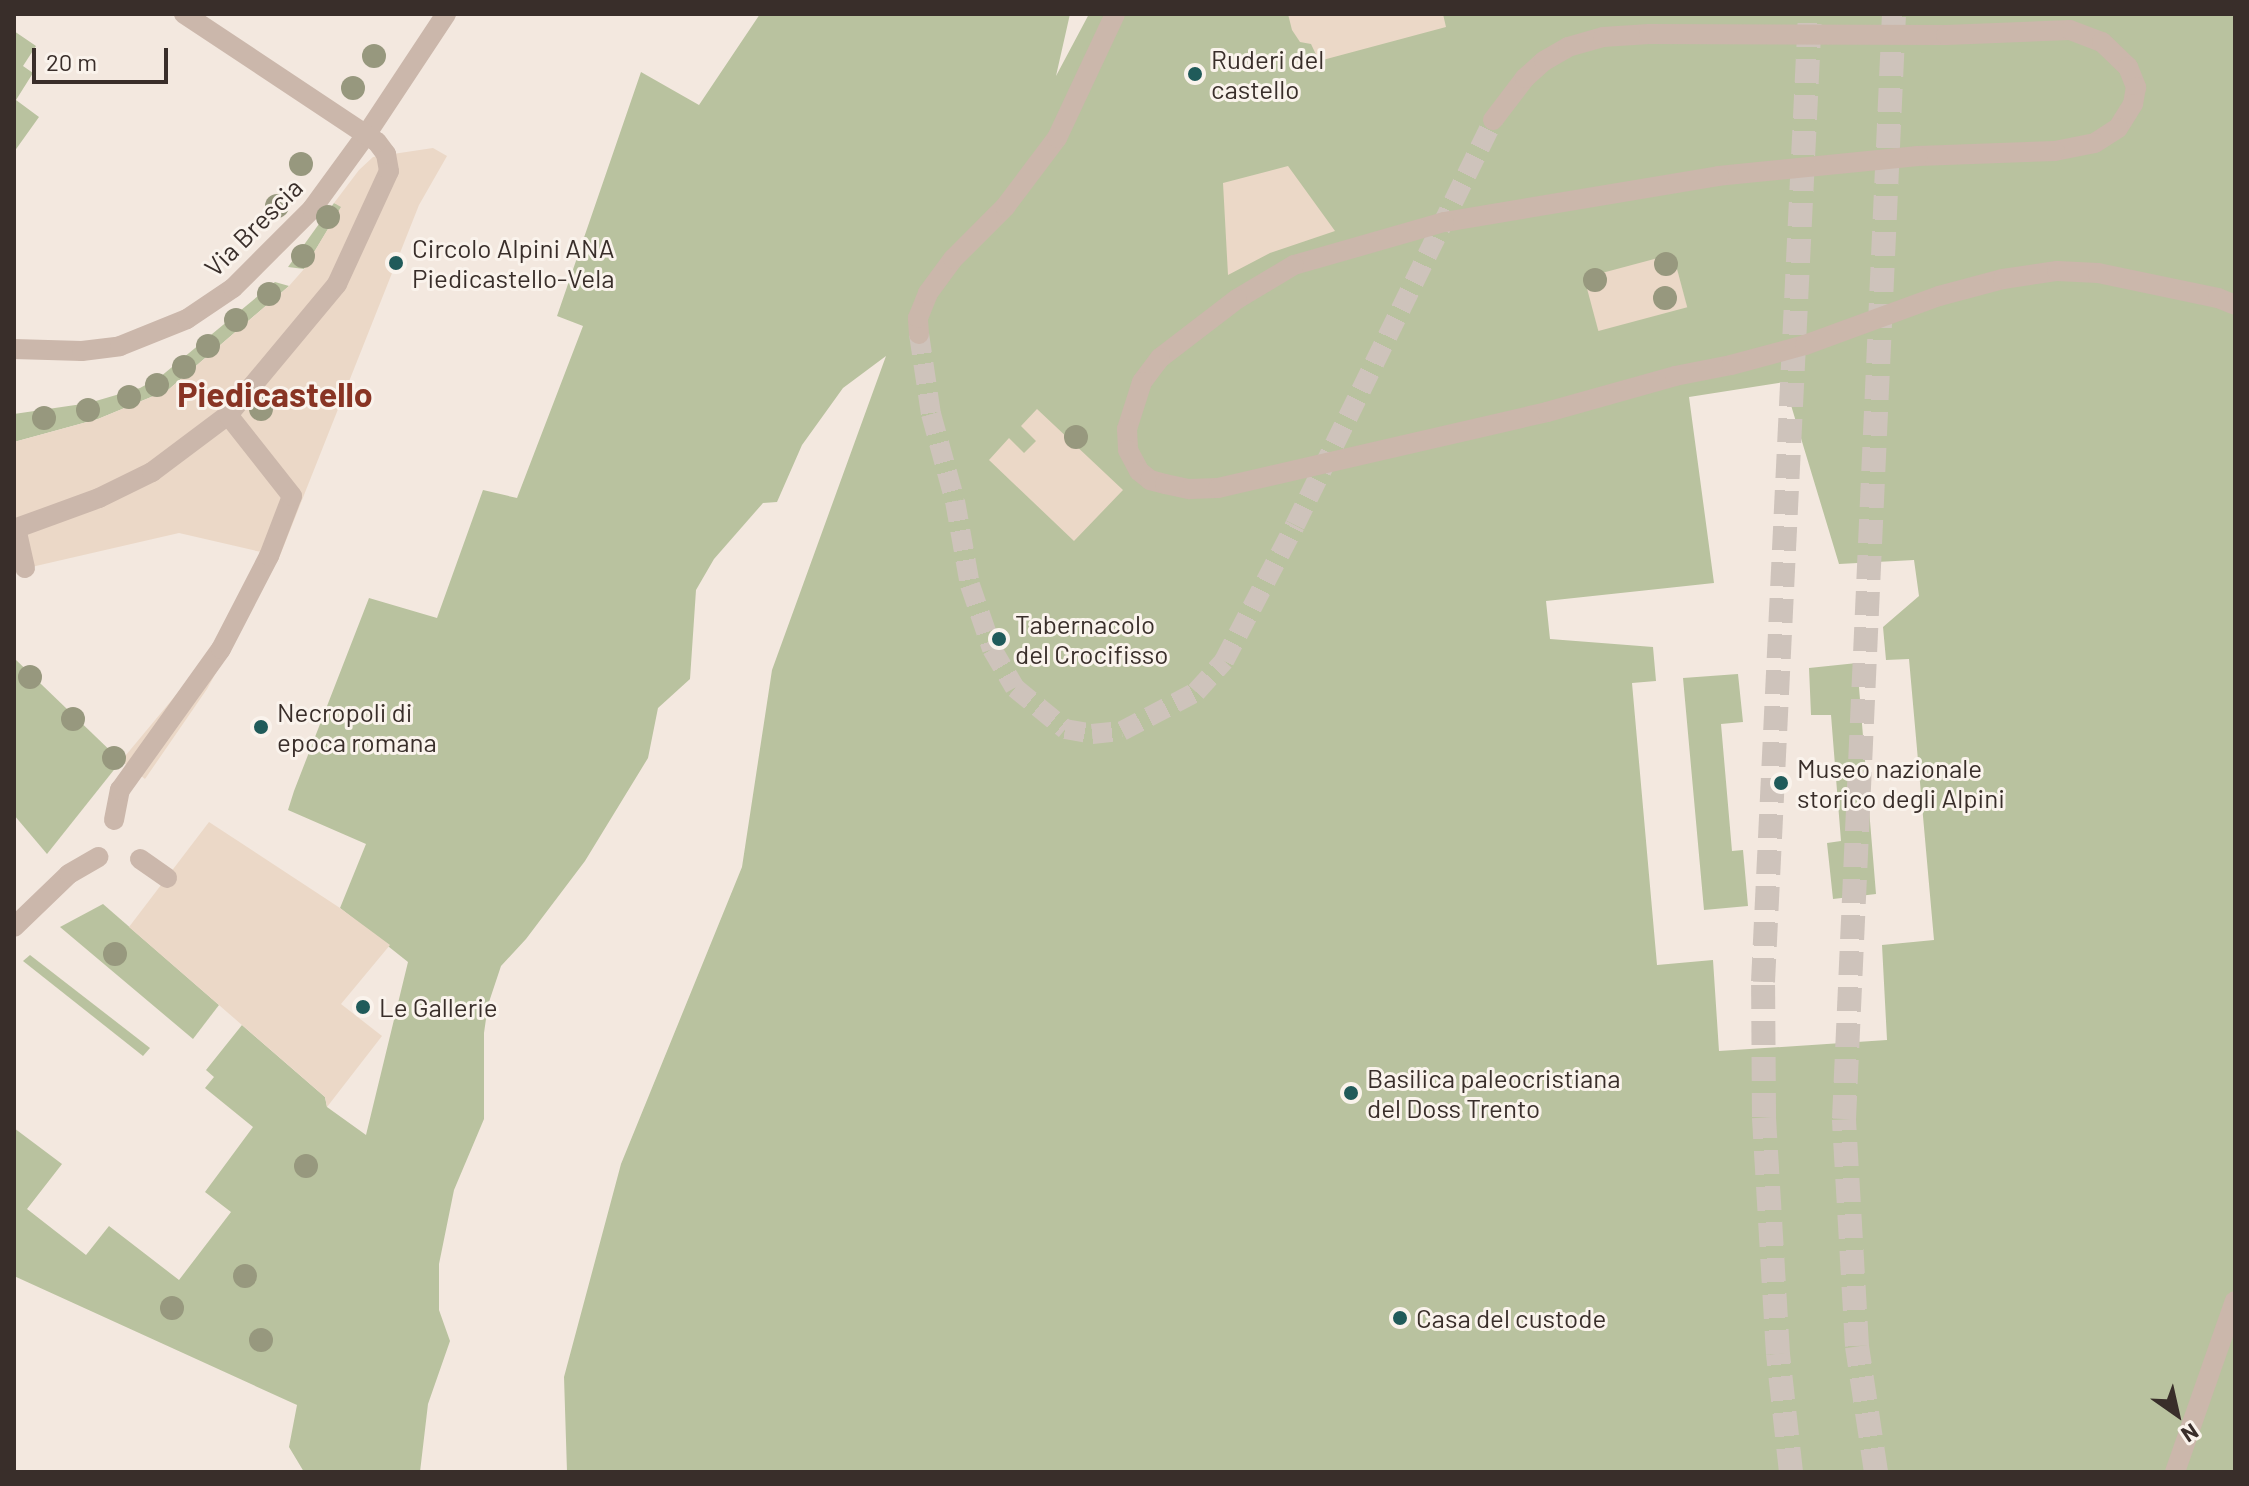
<!DOCTYPE html>
<style>
body{margin:0}
#map{position:relative;width:2249px;height:1486px;overflow:hidden;background:#f3e8df;font-family:Barlow,sans-serif}
div>[style]{position:absolute}
.green>*{inset:0;background:#b9c29f}
.plaza>*{inset:0;background:#ebd8c7;transform-origin:0 0}
.minor-tunnel>*{height:20px;margin-top:-10px;transform-origin:0;background:repeating-linear-gradient(90deg,#cec3bb 0 20px,transparent 0 30px)}
.highway-tunnel>*{height:24px;margin-top:-12px;transform-origin:0;background:repeating-linear-gradient(90deg,#cec3bb 0 24px,transparent 0 36px)}
.minor>*{height:20px;margin:-10px;padding:0 10px;transform-origin:10px;border-radius:10px;background:#cbb7ab}
.trees>*{width:24px;height:24px;margin:-12px;border-radius:50%;background:#97987e}
.dots>*{width:22px;height:22px;translate:-50% -50%;box-sizing:border-box;border:4px solid #faf3ec;border-radius:50%}
span{translate:-50% -50%;white-space:nowrap;text-align:center;line-height:1.15;-webkit-text-stroke:6px #faf3ec;paint-order:stroke}
.poi-label{font-size:26px;color:#392e2a}
.left{translate:0 -50%;text-align:left}
.street-label{font-size:26px;color:#392e2a}
.district-label{font-size:34px;color:#883424;font-weight:700}
.frame{position:absolute;inset:0;border:16px solid #392e2a;pointer-events:none}
.north{position:absolute;left:2137px;top:1374px;width:80px;height:80px;-webkit-text-stroke:6px #faf3ec;paint-order:stroke;rotate:146deg;font-size:22px;font-weight:700;line-height:32px;text-align:center;color:#392e2a}
.north::after{content:'';display:block;margin:auto;width:28px;height:36px;background:#392e2a;clip-path:polygon(50% 0,100% 100%,50% 72%,0 100%)}
.scale{position:absolute;left:32px;top:48px;width:136px;height:36px;box-sizing:border-box;border:4px solid #392e2a;border-top:0;padding-left:10px;font-size:24px;line-height:28px;white-space:nowrap;color:#392e2a;-webkit-text-stroke:6px #faf3ec;paint-order:stroke}
</style>
<div id="map">
<div class="green">
<div style="clip-path:polygon(evenodd,760px 14px,1070px 14px,1056px 76px,1089px 14px,2235px 14px,2235px 1472px,567px 1472px,564px 1377px,621px 1164px,742px 867px,772px 670px,886px 356px,843px 388px,802px 445px,777px 502px,763px 503px,714px 559px,696px 590px,690px 679px,658px 708px,648px 758px,585px 861px,526px 939px,501px 966px,488px 1005px,484px 1033px,484px 1119px,454px 1190px,439px 1264px,439px 1310px,450px 1341px,428px 1404px,420px 1472px,304px 1472px,289px 1447px,297px 1405px,14px 1276px,14px 1128px,62px 1164px,27px 1209px,86px 1255px,109px 1226px,179px 1280px,231px 1212px,205px 1192px,253px 1127px,205px 1088px,214px 1077px,206px 1070px,242px 1025px,325px 1097px,327px 1107px,366px 1135px,408px 962px,340px 908px,366px 844px,288px 810px,294px 791px,369px 598px,437px 618px,483px 490px,517px 498px,583px 326px,557px 316px,641px 72px,699px 105px,760px 14px,1784px 382px,1839px 564px,1914px 560px,1919px 596px,1883px 627px,1886px 660px,1909px 659px,1934px 940px,1882px 945px,1887px 1040px,1719px 1051px,1713px 960px,1657px 965px,1632px 683px,1656px 681px,1653px 647px,1550px 639px,1546px 601px,1714px 583px,1689px 397px,1784px 382px)"></div>
<div style="clip-path:polygon(14px 31px,36px 46px,23px 66px,33px 73px,16px 100px,39px 117px,14px 152px)"></div>
<div style="clip-path:polygon(334px 203px,342px 206px,304px 269px,288px 267px)"></div>
<div style="clip-path:polygon(275px 282px,289px 286px,168px 390px,98px 419px,14px 442px,14px 414px,89px 403px,140px 388px,160px 377px)"></div>
<div style="clip-path:polygon(14px 658px,121px 761px,47px 854px,14px 815px)"></div>
<div style="clip-path:polygon(1857px 663px,1876px 894px,1833px 899px,1827px 843px,1841px 841px,1831px 715px,1811px 715px,1809px 668px)"></div>
<div style="clip-path:polygon(1738px 674px,1743px 722px,1721px 724px,1732px 851px,1743px 850px,1748px 906px,1704px 910px,1683px 678px)"></div>
<div style="clip-path:polygon(103px 904px,219px 1005px,193px 1039px,60px 927px)"></div>
<div style="clip-path:polygon(30px 955px,150px 1048px,143px 1056px,23px 961px)"></div>
</div>
<div class="plaza">
<div style="clip-path:polygon(1288px 14px,1443px 14px,1446px 27px,1319px 61px,1311px 44px,1300px 42px,1292px 30px)"></div>
<div style="clip-path:polygon(433px 148px,447px 156px,419px 205px,279px 558px,207px 689px,145px 779px,121px 761px,220px 642px,261px 552px,179px 533px,14px 571px,14px 442px,98px 419px,168px 390px,289px 286px,304px 269px,341px 207px,334px 203px,359px 170px,373px 157px)"></div>
<div style="clip-path:polygon(1288px 166px,1335px 231px,1270px 253px,1228px 275px,1223px 183px)"></div>
<div style="left:1673px;top:254px;width:55px;height:92px;rotate:75deg"></div>
<div style="clip-path:polygon(1037px 409px,1123px 490px,1074px 541px,989px 460px,1009px 438px,1024px 453px,1036px 441px,1021px 426px)"></div>
<div style="clip-path:polygon(209px 822px,340px 908px,390px 945px,341px 1004px,382px 1036px,327px 1107px,325px 1097px,129px 927px)"></div>
</div>
<div class="minor-tunnel">
<div style="left:919px;top:334px;width:81px;rotate:81.5deg"></div>
<div style="left:931px;top:414px;width:90px;rotate:74.6deg"></div>
<div style="left:955px;top:501px;width:85px;rotate:79.9deg"></div>
<div style="left:970px;top:585px;width:68px;rotate:71deg"></div>
<div style="left:992px;top:649px;width:45px;rotate:59.5deg"></div>
<div style="left:1015px;top:688px;width:65px;rotate:39.4deg"></div>
<div style="left:1065px;top:729px;width:27px;rotate:10deg"></div>
<div style="left:1092px;top:734px;width:30px;rotate:-6deg"></div>
<div style="left:1122px;top:731px;width:84px;rotate:-27.8deg"></div>
<div style="left:1196px;top:692px;width:42px;rotate:-47.9deg"></div>
<div style="left:1224px;top:661px;width:153px;rotate:-62.4deg"></div>
<div style="left:1295px;top:525px;width:451px;rotate:-63.9deg"></div>
</div>
<div class="highway-tunnel">
<div style="left:1791px;top:1472px;width:119px;rotate:-96.3deg"></div>
<div style="left:1778px;top:1354px;width:237px;rotate:-93.4deg"></div>
<div style="left:1764px;top:1117px;width:135px;rotate:-90.4deg"></div>
<div style="left:1763px;top:982px;width:969px;rotate:-87.22deg"></div>
<div style="left:1876px;top:1472px;width:127px;rotate:-98.6deg"></div>
<div style="left:1857px;top:1346px;width:227px;rotate:-93.3deg"></div>
<div style="left:1844px;top:1119px;width:1106px;rotate:-87.41deg"></div>
</div>
<div class="minor">
<div style="left:1493px;top:120px;width:53px;rotate:-52.7deg"></div>
<div style="left:1525px;top:78px;width:25px;rotate:-42deg"></div>
<div style="left:1544px;top:61px;width:28px;rotate:-30deg"></div>
<div style="left:1568px;top:47px;width:36px;rotate:-16deg"></div>
<div style="left:1603px;top:37px;width:46px;rotate:-3.7deg"></div>
<div style="left:1649px;top:34px;width:297px;rotate:0.2deg"></div>
<div style="left:1946px;top:35px;width:124px;rotate:-2.3deg"></div>
<div style="left:2070px;top:30px;width:34px;rotate:21deg"></div>
<div style="left:2102px;top:42px;width:36px;rotate:44deg"></div>
<div style="left:2128px;top:67px;width:22px;rotate:68deg"></div>
<div style="left:2136px;top:87px;width:17px;rotate:100deg"></div>
<div style="left:2133px;top:104px;width:28px;rotate:122deg"></div>
<div style="left:2118px;top:128px;width:27px;rotate:147deg"></div>
<div style="left:2095px;top:143px;width:41px;rotate:168.7deg"></div>
<div style="left:2055px;top:151px;width:137px;rotate:177.9deg"></div>
<div style="left:1918px;top:156px;width:200px;rotate:174.3deg"></div>
<div style="left:1719px;top:176px;width:279px;rotate:170.5deg"></div>
<div style="left:1444px;top:222px;width:156px;rotate:164deg"></div>
<div style="left:1294px;top:265px;width:66px;rotate:149.2deg"></div>
<div style="left:1237px;top:299px;width:97px;rotate:142.5deg"></div>
<div style="left:1160px;top:358px;width:30px;rotate:127deg"></div>
<div style="left:1142px;top:382px;width:49px;rotate:107.7deg"></div>
<div style="left:1127px;top:429px;width:21px;rotate:87deg"></div>
<div style="left:1128px;top:450px;width:24px;rotate:62deg"></div>
<div style="left:1139px;top:471px;width:14px;rotate:39deg"></div>
<div style="left:1150px;top:480px;width:16px;rotate:15deg"></div>
<div style="left:1165px;top:484px;width:25px;rotate:12deg"></div>
<div style="left:1189px;top:489px;width:29px;rotate:-2deg"></div>
<div style="left:1218px;top:488px;width:338px;rotate:-13deg"></div>
<div style="left:1547px;top:412px;width:133px;rotate:-15.7deg"></div>
<div style="left:1675px;top:376px;width:57px;rotate:-11.1deg"></div>
<div style="left:1731px;top:365px;width:77px;rotate:-15.1deg"></div>
<div style="left:1805px;top:345px;width:143px;rotate:-20.1deg"></div>
<div style="left:1939px;top:296px;width:66px;rotate:-14.9deg"></div>
<div style="left:2003px;top:279px;width:55px;rotate:-8.4deg"></div>
<div style="left:2057px;top:271px;width:41px;rotate:2.8deg"></div>
<div style="left:2098px;top:273px;width:123px;rotate:11.8deg"></div>
<div style="left:2218px;top:298px;width:18px;rotate:22deg"></div>
<div style="left:919px;top:334px;width:16px;rotate:-94deg"></div>
<div style="left:918px;top:318px;width:27px;rotate:-68deg"></div>
<div style="left:928px;top:293px;width:42px;rotate:-53.7deg"></div>
<div style="left:953px;top:259px;width:74px;rotate:-45deg"></div>
<div style="left:1005px;top:207px;width:86px;rotate:-53deg"></div>
<div style="left:1057px;top:138px;width:137px;rotate:-64.9deg"></div>
<div style="left:14px;top:349px;width:68px;rotate:1.7deg"></div>
<div style="left:82px;top:351px;width:38px;rotate:-7deg"></div>
<div style="left:120px;top:346px;width:72px;rotate:-21.9deg"></div>
<div style="left:187px;top:319px;width:55px;rotate:-34deg"></div>
<div style="left:233px;top:288px;width:112px;rotate:-45deg"></div>
<div style="left:312px;top:209px;width:92px;rotate:-53.9deg"></div>
<div style="left:366px;top:135px;width:145px;rotate:-56.5deg"></div>
<div style="left:16px;top:528px;width:41px;rotate:77.3deg"></div>
<div style="left:14px;top:529px;width:90px;rotate:-20deg"></div>
<div style="left:99px;top:498px;width:59px;rotate:-26.1deg"></div>
<div style="left:152px;top:472px;width:95px;rotate:-36.9deg"></div>
<div style="left:228px;top:415px;width:170px;rotate:-50.2deg"></div>
<div style="left:337px;top:284px;width:124px;rotate:-65.3deg"></div>
<div style="left:389px;top:171px;width:17px;rotate:-100deg"></div>
<div style="left:386px;top:154px;width:15px;rotate:-127deg"></div>
<div style="left:377px;top:142px;width:232px;rotate:-146.4deg"></div>
<div style="left:114px;top:820px;width:31px;rotate:-79deg"></div>
<div style="left:120px;top:790px;width:173px;rotate:-54.4deg"></div>
<div style="left:221px;top:649px;width:105px;rotate:-62.7deg"></div>
<div style="left:269px;top:556px;width:64px;rotate:-69deg"></div>
<div style="left:292px;top:496px;width:103px;rotate:-128.3deg"></div>
<div style="left:140px;top:859px;width:33px;rotate:35deg"></div>
<div style="left:14px;top:927px;width:76px;rotate:-43.9deg"></div>
<div style="left:69px;top:874px;width:34px;rotate:-30deg"></div>
<div style="left:2175px;top:1472px;width:181px;rotate:-70.7deg"></div>
</div>
<div class="trees">
<div style="left:374px;top:56px"></div>
<div style="left:353px;top:88px"></div>
<div style="left:301px;top:164px"></div>
<div style="left:277px;top:206px"></div>
<div style="left:328px;top:217px"></div>
<div style="left:303px;top:256px"></div>
<div style="left:1666px;top:264px"></div>
<div style="left:1595px;top:280px"></div>
<div style="left:269px;top:294px"></div>
<div style="left:1665px;top:298px"></div>
<div style="left:236px;top:320px"></div>
<div style="left:208px;top:346px"></div>
<div style="left:184px;top:367px"></div>
<div style="left:157px;top:385px"></div>
<div style="left:129px;top:397px"></div>
<div style="left:261px;top:409px"></div>
<div style="left:88px;top:410px"></div>
<div style="left:44px;top:418px"></div>
<div style="left:1076px;top:437px"></div>
<div style="left:30px;top:677px"></div>
<div style="left:73px;top:719px"></div>
<div style="left:114px;top:758px"></div>
<div style="left:115px;top:954px"></div>
<div style="left:306px;top:1166px"></div>
<div style="left:245px;top:1276px"></div>
<div style="left:172px;top:1308px"></div>
<div style="left:261px;top:1340px"></div>
</div>
<div class="dots">
<div style="left:1195px;top:74px;background:#205b5a"></div>
<div style="left:396px;top:263px;background:#205b5a"></div>
<div style="left:999px;top:639px;background:#205b5a"></div>
<div style="left:261px;top:727px;background:#205b5a"></div>
<div style="left:1781px;top:783px;background:#205b5a"></div>
<div style="left:363px;top:1007px;background:#205b5a"></div>
<div style="left:1351px;top:1093px;background:#205b5a"></div>
<div style="left:1400px;top:1318px;background:#205b5a"></div>
</div>
<div class="poi-label">
<span class="left" style="left:1211px;top:74px">Ruderi del<br>castello</span>
<span class="left" style="left:412px;top:263px">Circolo Alpini ANA<br>Piedicastello-Vela</span>
<span class="left" style="left:1015px;top:639px">Tabernacolo<br>del Crocifisso</span>
<span class="left" style="left:277px;top:727px">Necropoli di<br>epoca romana</span>
<span class="left" style="left:1797px;top:783px">Museo nazionale<br>storico degli Alpini</span>
<span class="left" style="left:379px;top:1007px">Le Gallerie</span>
<span class="left" style="left:1367px;top:1093px">Basilica paleocristiana<br>del Doss Trento</span>
<span class="left" style="left:1416px;top:1318px">Casa del custode</span>
</div>
<div class="street-label">
<span style="left:253px;top:227px;rotate:-45deg">Via Brescia</span>
</div>
<div class="district-label">
<span style="left:275px;top:394px">Piedicastello</span>
</div>
<div class="frame"></div>
<div class="north">N</div>
<div class="scale">20 m</div>
</div>
